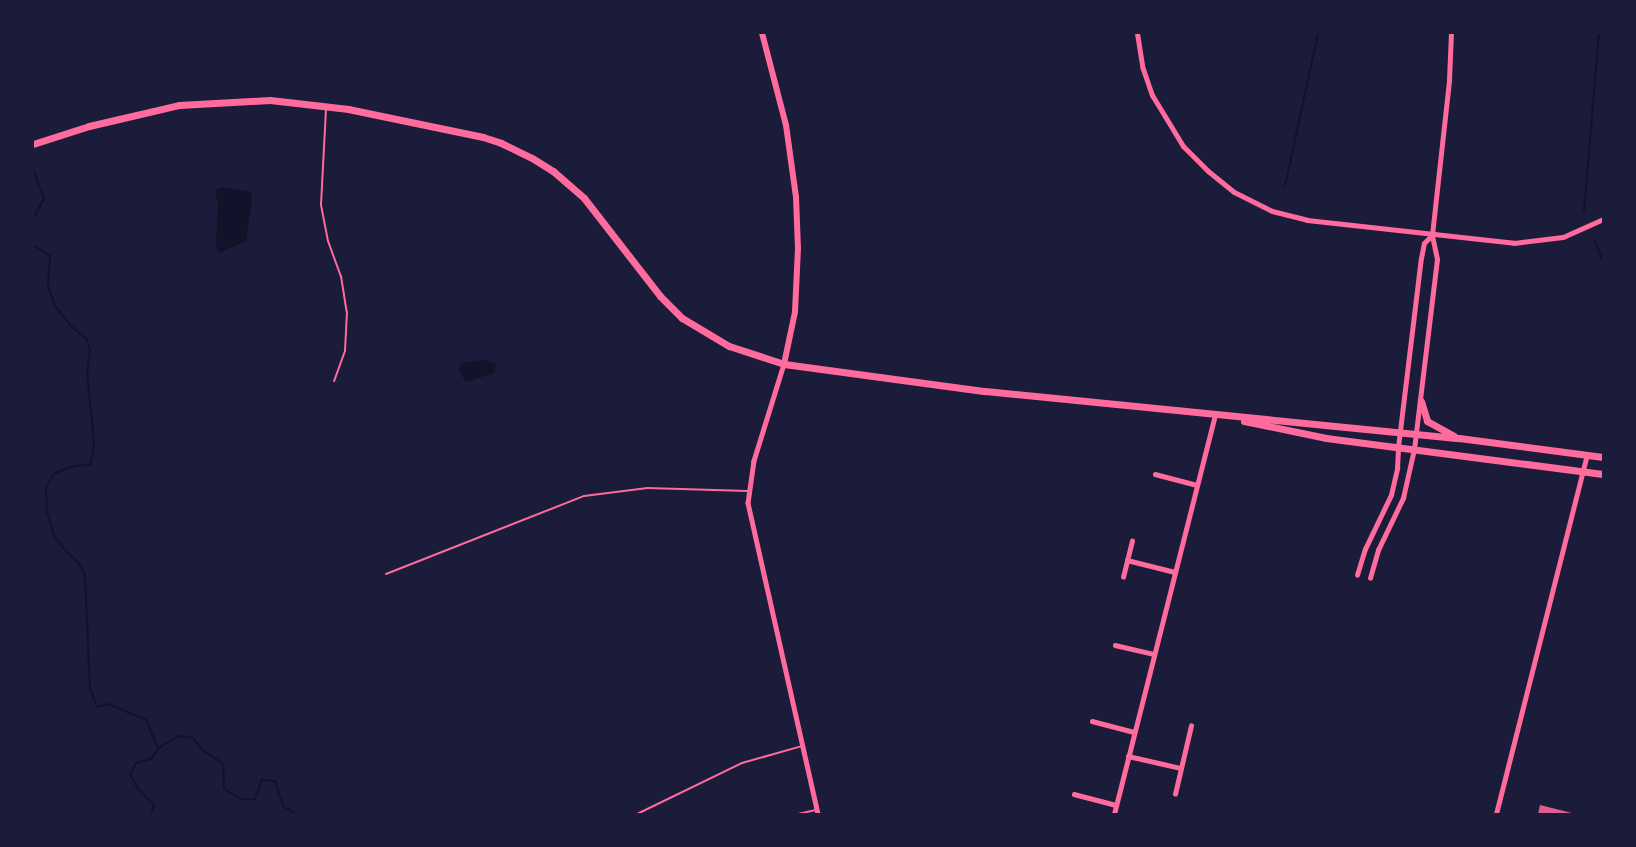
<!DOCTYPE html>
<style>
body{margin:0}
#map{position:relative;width:1636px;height:847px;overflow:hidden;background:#1b1b3a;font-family:Literata,serif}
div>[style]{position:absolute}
.water>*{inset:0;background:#12122b}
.stream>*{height:2px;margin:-1px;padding:0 1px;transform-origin:1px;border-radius:1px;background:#12122b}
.building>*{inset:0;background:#dd5f8e}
.service>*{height:2px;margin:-1px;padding:0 1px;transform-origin:1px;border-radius:1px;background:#ff6b9d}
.minor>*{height:4.5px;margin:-2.25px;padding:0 2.25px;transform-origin:2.25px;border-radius:2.25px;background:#ff6b9d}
.tertiary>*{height:5px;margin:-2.5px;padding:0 2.5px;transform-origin:2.5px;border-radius:2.5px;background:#ff6b9d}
.secondary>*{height:6px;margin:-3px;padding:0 3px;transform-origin:3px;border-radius:3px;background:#ff6b9d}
.primary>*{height:7px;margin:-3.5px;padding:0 3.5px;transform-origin:3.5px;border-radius:3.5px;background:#ff6b9d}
span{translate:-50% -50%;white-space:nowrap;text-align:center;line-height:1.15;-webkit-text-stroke:5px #1b1b3a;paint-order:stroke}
.frame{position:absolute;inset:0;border:34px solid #1b1b3a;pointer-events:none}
</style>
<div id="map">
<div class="water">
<div style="clip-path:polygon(222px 187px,246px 191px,251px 193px,252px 199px,246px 241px,219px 253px,216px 247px,218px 204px,215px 190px)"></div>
<div style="clip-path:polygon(486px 360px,496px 364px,494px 373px,466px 382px,459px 371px,461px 363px)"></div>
</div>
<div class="stream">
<div style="left:33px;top:170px;width:30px;rotate:69deg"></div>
<div style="left:44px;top:198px;width:25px;rotate:117deg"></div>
<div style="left:1285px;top:186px;width:157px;rotate:-77.8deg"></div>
<div style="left:1584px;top:211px;width:179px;rotate:-85.2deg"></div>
<div style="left:1595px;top:241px;width:22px;rotate:69deg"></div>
<div style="left:33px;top:245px;width:20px;rotate:33deg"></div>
<div style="left:50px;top:256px;width:30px;rotate:94deg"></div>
<div style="left:48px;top:286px;width:21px;rotate:71deg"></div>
<div style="left:55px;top:306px;width:26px;rotate:51deg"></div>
<div style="left:71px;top:326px;width:19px;rotate:39deg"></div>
<div style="left:86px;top:338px;width:14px;rotate:73deg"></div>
<div style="left:90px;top:351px;width:21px;rotate:98deg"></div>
<div style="left:87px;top:372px;width:71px;rotate:84.4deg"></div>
<div style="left:94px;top:443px;width:21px;rotate:98deg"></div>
<div style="left:91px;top:464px;width:22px;rotate:172deg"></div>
<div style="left:69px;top:467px;width:17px;rotate:155deg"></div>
<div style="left:54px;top:474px;width:15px;rotate:122deg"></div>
<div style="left:46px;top:487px;width:24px;rotate:88deg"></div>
<div style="left:47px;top:511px;width:25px;rotate:74deg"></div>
<div style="left:54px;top:535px;width:17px;rotate:54deg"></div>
<div style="left:64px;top:549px;width:21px;rotate:43deg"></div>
<div style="left:79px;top:563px;width:13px;rotate:63deg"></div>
<div style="left:85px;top:575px;width:113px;rotate:87.5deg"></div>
<div style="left:90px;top:688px;width:20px;rotate:70deg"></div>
<div style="left:97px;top:707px;width:11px;rotate:-15deg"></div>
<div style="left:108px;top:704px;width:41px;rotate:22.8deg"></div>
<div style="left:146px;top:720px;width:30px;rotate:67deg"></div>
<div style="left:158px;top:748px;width:25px;rotate:-29deg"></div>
<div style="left:180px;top:736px;width:13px;rotate:9deg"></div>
<div style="left:193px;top:738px;width:17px;rotate:50deg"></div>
<div style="left:204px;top:751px;width:23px;rotate:34deg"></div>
<div style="left:223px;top:764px;width:25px;rotate:88deg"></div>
<div style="left:224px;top:789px;width:20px;rotate:30deg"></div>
<div style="left:241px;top:799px;width:14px"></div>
<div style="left:255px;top:799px;width:20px;rotate:-70deg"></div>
<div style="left:262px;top:780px;width:13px;rotate:4deg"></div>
<div style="left:275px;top:781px;width:26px;rotate:72deg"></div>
<div style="left:283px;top:806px;width:15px;rotate:32deg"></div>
<div style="left:151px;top:814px;width:9px;rotate:-72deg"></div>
<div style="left:154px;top:805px;width:21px;rotate:-135deg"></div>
<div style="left:139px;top:790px;width:17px;rotate:-121deg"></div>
<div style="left:130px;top:775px;width:13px;rotate:-63deg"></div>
<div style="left:136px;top:763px;width:16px;rotate:-15deg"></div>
<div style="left:151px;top:759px;width:12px;rotate:-55deg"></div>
</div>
<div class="building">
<div style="clip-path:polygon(1540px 805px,1572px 813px,1572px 814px,1538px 814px)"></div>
</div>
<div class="service">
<div style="left:326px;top:109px;width:96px;rotate:93deg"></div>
<div style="left:321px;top:205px;width:37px;rotate:79deg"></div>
<div style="left:328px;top:241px;width:37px;rotate:70deg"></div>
<div style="left:341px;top:276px;width:36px;rotate:81deg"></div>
<div style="left:347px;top:312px;width:39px;rotate:93deg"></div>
<div style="left:345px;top:351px;width:32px;rotate:110deg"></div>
<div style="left:386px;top:574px;width:213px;rotate:-21.5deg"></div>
<div style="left:584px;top:496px;width:64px;rotate:-7.2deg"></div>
<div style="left:647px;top:488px;width:101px;rotate:1.7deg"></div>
<div style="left:637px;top:814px;width:117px;rotate:-25.9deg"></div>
<div style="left:742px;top:763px;width:62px;rotate:-15.8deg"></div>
<div style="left:798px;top:814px;width:17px;rotate:-13deg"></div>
</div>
<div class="minor">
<div style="left:1432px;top:235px;width:156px;rotate:-83.7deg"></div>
<div style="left:1449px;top:80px;width:47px;rotate:-87.6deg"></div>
<div style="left:784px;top:364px;width:102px;rotate:107.2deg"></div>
<div style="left:754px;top:461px;width:42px;rotate:98.1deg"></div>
<div style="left:748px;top:503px;width:319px;rotate:77.3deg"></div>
<div style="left:1155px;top:474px;width:43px;rotate:14.7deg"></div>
<div style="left:1127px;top:560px;width:49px;rotate:14deg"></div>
<div style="left:1357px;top:575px;width:27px;rotate:-73deg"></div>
<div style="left:1365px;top:549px;width:60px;rotate:-64.3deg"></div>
<div style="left:1391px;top:495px;width:28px;rotate:-77deg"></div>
<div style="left:1397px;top:468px;width:21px;rotate:-87deg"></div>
<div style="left:1123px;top:577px;width:37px;rotate:-76deg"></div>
<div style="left:1370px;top:578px;width:29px;rotate:-74deg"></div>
<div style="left:1378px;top:550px;width:58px;rotate:-64.3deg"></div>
<div style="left:1403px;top:498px;width:50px;rotate:-77.3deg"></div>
<div style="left:1115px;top:645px;width:40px;rotate:13deg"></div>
<div style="left:1092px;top:721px;width:43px;rotate:14.7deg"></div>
<div style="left:1128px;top:756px;width:54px;rotate:12.8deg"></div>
<div style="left:1074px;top:794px;width:43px;rotate:14.7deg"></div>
<div style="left:1175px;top:794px;width:70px;rotate:-76.8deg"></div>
<div style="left:1114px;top:814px;width:412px;rotate:-75.8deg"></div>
<div style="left:1496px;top:814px;width:370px;rotate:-75.8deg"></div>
</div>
<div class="tertiary">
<div style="left:1137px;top:33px;width:36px;rotate:81deg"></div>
<div style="left:1143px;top:69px;width:28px;rotate:71deg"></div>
<div style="left:1152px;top:95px;width:60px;rotate:58.7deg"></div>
<div style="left:1183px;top:146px;width:35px;rotate:45deg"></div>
<div style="left:1208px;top:171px;width:33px;rotate:39deg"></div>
<div style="left:1234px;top:192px;width:42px;rotate:26.6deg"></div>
<div style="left:1272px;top:211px;width:36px;rotate:14deg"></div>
<div style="left:1307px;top:220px;width:208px;rotate:6.3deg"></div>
<div style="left:1514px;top:243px;width:49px;rotate:-7deg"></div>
<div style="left:1563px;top:237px;width:44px;rotate:-24.2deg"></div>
<div style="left:1398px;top:447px;width:190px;rotate:-83.1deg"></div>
<div style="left:1421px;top:258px;width:15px;rotate:-79deg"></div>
<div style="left:1424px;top:243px;width:11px;rotate:-45deg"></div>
<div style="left:1414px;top:449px;width:191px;rotate:-83.1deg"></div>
<div style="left:1437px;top:259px;width:25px;rotate:-102deg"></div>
</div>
<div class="secondary">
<div style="left:762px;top:33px;width:95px;rotate:75.4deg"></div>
<div style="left:786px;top:125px;width:73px;rotate:82.1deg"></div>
<div style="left:796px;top:197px;width:51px;rotate:87.8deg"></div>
<div style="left:798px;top:248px;width:64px;rotate:92.7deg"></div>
<div style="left:795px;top:312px;width:53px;rotate:101.9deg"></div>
</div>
<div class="primary">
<div style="left:33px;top:144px;width:59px;rotate:-17.8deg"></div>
<div style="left:89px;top:126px;width:92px;rotate:-13.1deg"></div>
<div style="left:179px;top:105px;width:91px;rotate:-3.1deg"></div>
<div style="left:270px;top:100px;width:79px;rotate:6.6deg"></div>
<div style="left:348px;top:109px;width:138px;rotate:11.7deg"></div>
<div style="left:483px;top:137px;width:19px;rotate:18deg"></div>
<div style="left:501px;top:143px;width:34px;rotate:26deg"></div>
<div style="left:532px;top:158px;width:25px;rotate:32deg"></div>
<div style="left:553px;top:171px;width:41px;rotate:41.1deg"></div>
<div style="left:584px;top:198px;width:124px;rotate:52.2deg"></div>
<div style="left:660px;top:296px;width:31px;rotate:45deg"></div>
<div style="left:682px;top:318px;width:55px;rotate:30.8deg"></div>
<div style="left:729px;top:346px;width:58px;rotate:18.1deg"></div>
<div style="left:784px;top:364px;width:203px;rotate:7.7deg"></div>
<div style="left:985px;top:391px;width:476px;rotate:5.7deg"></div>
<div style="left:1459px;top:438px;width:145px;rotate:7.5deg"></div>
<div style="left:1421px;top:401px;width:21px;rotate:73deg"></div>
<div style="left:1427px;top:421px;width:31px;rotate:29deg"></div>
<div style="left:1244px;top:421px;width:84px;rotate:11.7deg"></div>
<div style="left:1326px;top:438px;width:279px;rotate:7.4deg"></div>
</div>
<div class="frame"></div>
</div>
